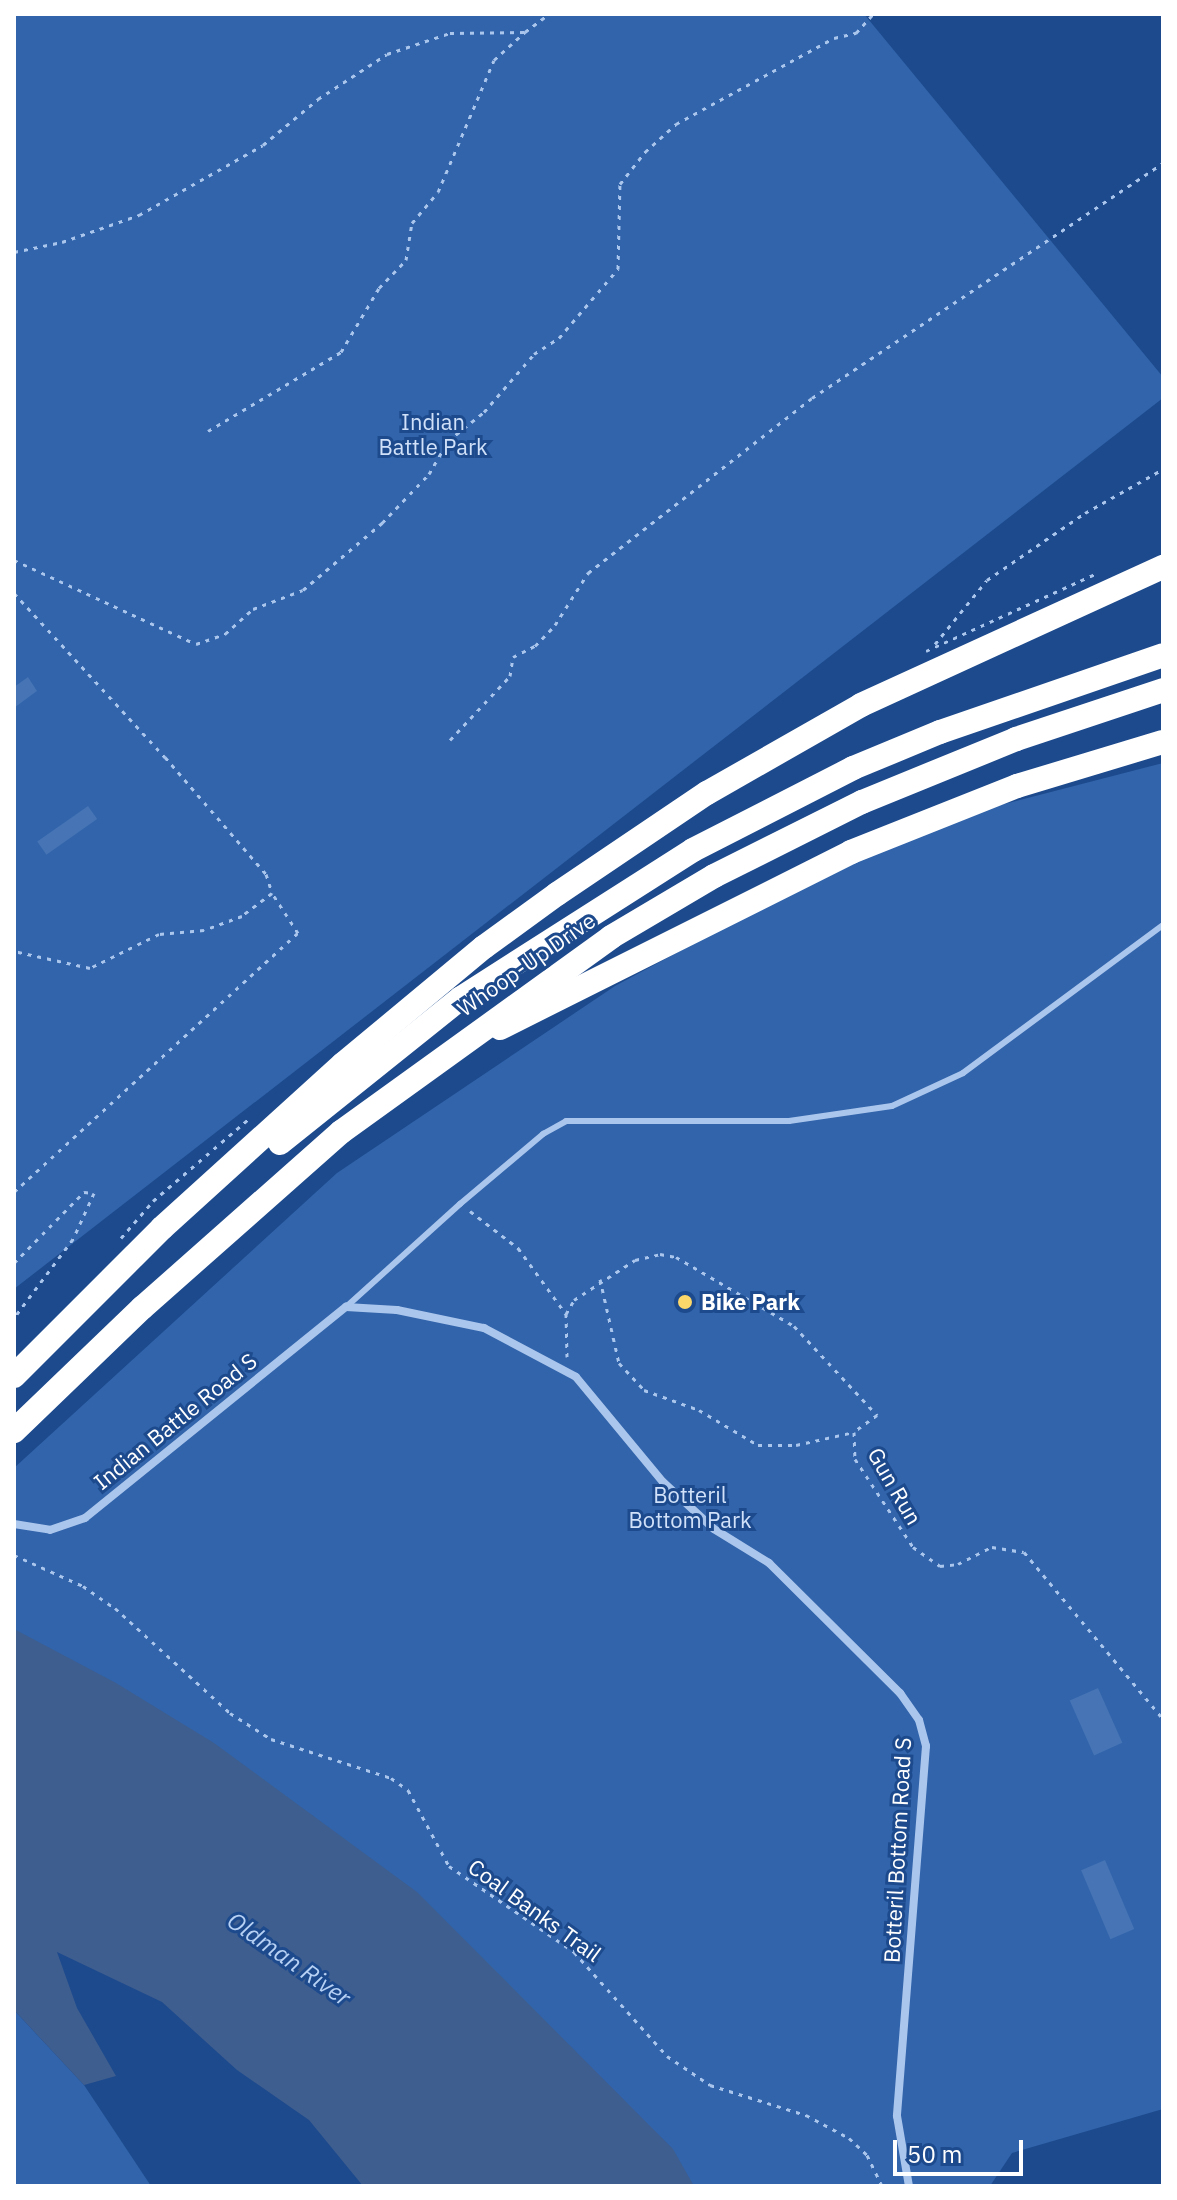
<!DOCTYPE html>
<style>
body{margin:0}
#map{position:relative;width:1177px;height:2200px;overflow:hidden;background:#1d4a8d;font-family:"IBM Plex Sans",sans-serif}
div>[style]{position:absolute}
.green>*{inset:0;background:#3164ab}
.water>*{inset:0;background:#3e5e8f}
.building>*{inset:0;background:#4674b5;transform-origin:0 0}
.path>*{height:3px;margin-top:-1.5px;transform-origin:0;background:repeating-linear-gradient(90deg,#abc6ed 0 4px,transparent 0 10px)}
.service>*{height:6px;margin:-3px;padding:0 3px;transform-origin:3px;border-radius:3px;background:#abc6ed}
.minor>*{height:8px;margin:-4px;padding:0 4px;transform-origin:4px;border-radius:4px;background:#abc6ed}
.motorway>*{height:24px;margin:-12px;padding:0 12px;transform-origin:12px;border-radius:12px;background:#fff}
.dots>*{width:22px;height:22px;translate:-50% -50%;box-sizing:border-box;border:4px solid #1d4a8d;border-radius:50%}
span{translate:-50% -50%;white-space:nowrap;text-align:center;line-height:1.15;-webkit-text-stroke:6px #1d4a8d;paint-order:stroke}
.park-label{font-size:22px;color:#d0e1f9}
.street-label{font-size:22px;color:#fff}
.poi-label{font-size:22px;color:#fff;font-weight:700}
.left{translate:0 -50%;text-align:left}
.water-label{font-size:24px;color:#b7d1f4;font-style:italic}
.frame{position:absolute;inset:0;border:16px solid #fff;pointer-events:none}
.scale{position:absolute;left:893px;top:2140px;width:130px;height:36px;box-sizing:border-box;border:4px solid #fff;border-top:0;padding-left:10px;font-size:24px;line-height:28px;white-space:nowrap;color:#fff;-webkit-text-stroke:6px #1d4a8d;paint-order:stroke}
</style>
<div id="map">
<div class="green">
<div style="clip-path:polygon(14px 14px,864px 14px,1163px 377px,1163px 398px,14px 1289px)"></div>
<div style="clip-path:polygon(1163px 763px,1163px 2109px,1012px 2153px,990px 2186px,691px 2186px,14px 1650px,14px 1468px,337px 1173px,615px 986px,907px 829px)"></div>
<div style="clip-path:polygon(14px 2010px,84px 2085px,151px 2186px,14px 2186px)"></div>
</div>
<div class="water">
<div style="clip-path:polygon(14px 1629px,116px 1683px,214px 1743px,417px 1892px,673px 2149px,694px 2186px,363px 2186px,309px 2120px,237px 2070px,162px 2002px,57px 1952px,77px 2008px,116px 2076px,84px 2085px,14px 2010px)"></div>
</div>
<div class="building">
<div style="clip-path:polygon(28px 677px,37px 691px,14px 708px,14px 687px)"></div>
<div style="left:88px;top:806px;width:16px;height:62px;rotate:55deg"></div>
<div style="left:1098px;top:1688px;width:60px;height:31px;rotate:66deg"></div>
<div style="left:1105px;top:1860px;width:75px;height:26px;rotate:67deg"></div>
</div>
<div class="path">
<div style="left:14px;top:252px;width:49px;rotate:-11.8deg"></div>
<div style="left:62px;top:242px;width:82px;rotate:-19.3deg"></div>
<div style="left:139px;top:215px;width:142px;rotate:-29.4deg"></div>
<div style="left:263px;top:145px;width:72px;rotate:-39.9deg"></div>
<div style="left:318px;top:99px;width:82px;rotate:-33.1deg"></div>
<div style="left:387px;top:54px;width:66px;rotate:-18.4deg"></div>
<div style="left:450px;top:33px;width:75px;rotate:-0.8deg"></div>
<div style="left:525px;top:32px;width:30px;rotate:-37deg"></div>
<div style="left:208px;top:431px;width:155px;rotate:-30.7deg"></div>
<div style="left:341px;top:352px;width:74px;rotate:-59.3deg"></div>
<div style="left:379px;top:288px;width:39px;rotate:-46deg"></div>
<div style="left:406px;top:260px;width:37px;rotate:-81deg"></div>
<div style="left:412px;top:223px;width:40px;rotate:-50deg"></div>
<div style="left:438px;top:192px;width:143px;rotate:-67deg"></div>
<div style="left:494px;top:60px;width:42px;rotate:-42.1deg"></div>
<div style="left:14px;top:560px;width:200px;rotate:24.8deg"></div>
<div style="left:196px;top:644px;width:31px;rotate:-19deg"></div>
<div style="left:225px;top:634px;width:38px;rotate:-42deg"></div>
<div style="left:253px;top:609px;width:53px;rotate:-20.8deg"></div>
<div style="left:303px;top:590px;width:104px;rotate:-40.3deg"></div>
<div style="left:382px;top:523px;width:68px;rotate:-46.2deg"></div>
<div style="left:429px;top:474px;width:38px;rotate:-60deg"></div>
<div style="left:448px;top:441px;width:46px;rotate:-38.9deg"></div>
<div style="left:484px;top:412px;width:77px;rotate:-49.2deg"></div>
<div style="left:534px;top:354px;width:30px;rotate:-33deg"></div>
<div style="left:559px;top:338px;width:91px;rotate:-49.5deg"></div>
<div style="left:618px;top:269px;width:85px;rotate:-88.7deg"></div>
<div style="left:620px;top:184px;width:41px;rotate:-52deg"></div>
<div style="left:645px;top:152px;width:42px;rotate:-42.1deg"></div>
<div style="left:676px;top:124px;width:180px;rotate:-28.6deg"></div>
<div style="left:834px;top:38px;width:23px;rotate:-13deg"></div>
<div style="left:856px;top:33px;width:25px;rotate:-48deg"></div>
<div style="left:14px;top:593px;width:223px;rotate:47.4deg"></div>
<div style="left:165px;top:757px;width:155px;rotate:49.2deg"></div>
<div style="left:266px;top:874px;width:20px;rotate:72deg"></div>
<div style="left:272px;top:893px;width:38px;rotate:143deg"></div>
<div style="left:242px;top:916px;width:40px;rotate:159.8deg"></div>
<div style="left:204px;top:930px;width:45px;rotate:174.9deg"></div>
<div style="left:159px;top:934px;width:77px;rotate:153.8deg"></div>
<div style="left:90px;top:968px;width:78px;rotate:-167.4deg"></div>
<div style="left:935px;top:644px;width:82px;rotate:-50.9deg"></div>
<div style="left:987px;top:580px;width:119px;rotate:-34.4deg"></div>
<div style="left:1085px;top:513px;width:90px;rotate:-29.4deg"></div>
<div style="left:926px;top:651px;width:188px;rotate:-24.5deg"></div>
<div style="left:450px;top:740px;width:88px;rotate:-46.8deg"></div>
<div style="left:510px;top:676px;width:19px;rotate:-81deg"></div>
<div style="left:513px;top:657px;width:25px;rotate:-27deg"></div>
<div style="left:535px;top:646px;width:29px;rotate:-46deg"></div>
<div style="left:555px;top:625px;width:62px;rotate:-57.6deg"></div>
<div style="left:588px;top:573px;width:284px;rotate:-38deg"></div>
<div style="left:812px;top:398px;width:422px;rotate:-33.8deg"></div>
<div style="left:14px;top:1192px;width:384px;rotate:-42.4deg"></div>
<div style="left:298px;top:933px;width:48px;rotate:-123deg"></div>
<div style="left:470px;top:1211px;width:61px;rotate:37.6deg"></div>
<div style="left:518px;top:1248px;width:82px;rotate:54deg"></div>
<div style="left:121px;top:1238px;width:49px;rotate:-49.1deg"></div>
<div style="left:153px;top:1201px;width:128px;rotate:-40.6deg"></div>
<div style="left:14px;top:1263px;width:100px;rotate:-45.4deg"></div>
<div style="left:84px;top:1192px;width:10px;rotate:6deg"></div>
<div style="left:94px;top:1193px;width:51px;rotate:114.5deg"></div>
<div style="left:73px;top:1239px;width:99px;rotate:126.8deg"></div>
<div style="left:600px;top:1279px;width:86px;rotate:77.3deg"></div>
<div style="left:619px;top:1363px;width:37px;rotate:47deg"></div>
<div style="left:644px;top:1390px;width:59px;rotate:20deg"></div>
<div style="left:699px;top:1410px;width:69px;rotate:30.7deg"></div>
<div style="left:758px;top:1445px;width:38px"></div>
<div style="left:796px;top:1445px;width:59px;rotate:-12.6deg"></div>
<div style="left:567px;top:1357px;width:43px;rotate:-91.3deg"></div>
<div style="left:566px;top:1314px;width:16px;rotate:-60deg"></div>
<div style="left:574px;top:1300px;width:73px;rotate:-33.3deg"></div>
<div style="left:635px;top:1260px;width:26px;rotate:-13deg"></div>
<div style="left:660px;top:1254px;width:16px;rotate:11deg"></div>
<div style="left:676px;top:1257px;width:137px;rotate:30.3deg"></div>
<div style="left:794px;top:1326px;width:122px;rotate:47deg"></div>
<div style="left:877px;top:1415px;width:29px;rotate:144deg"></div>
<div style="left:854px;top:1432px;width:27px;rotate:88deg"></div>
<div style="left:855px;top:1459px;width:105px;rotate:56.6deg"></div>
<div style="left:913px;top:1547px;width:33px;rotate:35deg"></div>
<div style="left:940px;top:1566px;width:18px;rotate:-6deg"></div>
<div style="left:958px;top:1564px;width:38px;rotate:-27deg"></div>
<div style="left:992px;top:1547px;width:32px;rotate:9deg"></div>
<div style="left:1024px;top:1552px;width:217px;rotate:50.2deg"></div>
<div style="left:14px;top:1555px;width:76px;rotate:24.2deg"></div>
<div style="left:83px;top:1586px;width:39px;rotate:35deg"></div>
<div style="left:115px;top:1608px;width:156px;rotate:42.4deg"></div>
<div style="left:230px;top:1713px;width:49px;rotate:32.4deg"></div>
<div style="left:271px;top:1739px;width:126px;rotate:18deg"></div>
<div style="left:391px;top:1778px;width:21px;rotate:35deg"></div>
<div style="left:408px;top:1790px;width:86px;rotate:61.7deg"></div>
<div style="left:449px;top:1866px;width:152px;rotate:34.5deg"></div>
<div style="left:574px;top:1952px;width:140px;rotate:48.2deg"></div>
<div style="left:667px;top:2056px;width:52px;rotate:34deg"></div>
<div style="left:710px;top:2085px;width:101px;rotate:17.4deg"></div>
<div style="left:806px;top:2115px;width:49px;rotate:28.1deg"></div>
<div style="left:849px;top:2138px;width:25px;rotate:43deg"></div>
<div style="left:867px;top:2155px;width:34px;rotate:64deg"></div>
</div>
<div class="service">
<div style="left:346px;top:1307px;width:154px;rotate:-42.1deg"></div>
<div style="left:460px;top:1204px;width:109px;rotate:-40.1deg"></div>
<div style="left:543px;top:1134px;width:26px;rotate:-29deg"></div>
<div style="left:566px;top:1121px;width:223px"></div>
<div style="left:789px;top:1121px;width:104px;rotate:-8.3deg"></div>
<div style="left:892px;top:1106px;width:78px;rotate:-24.9deg"></div>
<div style="left:963px;top:1073px;width:249px;rotate:-36.5deg"></div>
</div>
<div class="minor">
<div style="left:14px;top:1524px;width:36px;rotate:9deg"></div>
<div style="left:50px;top:1530px;width:37px;rotate:-19deg"></div>
<div style="left:85px;top:1518px;width:336px;rotate:-39deg"></div>
<div style="left:346px;top:1307px;width:51px;rotate:3.4deg"></div>
<div style="left:397px;top:1310px;width:89px;rotate:11.7deg"></div>
<div style="left:484px;top:1328px;width:104px;rotate:28deg"></div>
<div style="left:576px;top:1377px;width:136px;rotate:50.4deg"></div>
<div style="left:663px;top:1482px;width:69px;rotate:42.7deg"></div>
<div style="left:714px;top:1529px;width:65px;rotate:31.7deg"></div>
<div style="left:769px;top:1563px;width:185px;rotate:44.8deg"></div>
<div style="left:900px;top:1693px;width:33px;rotate:55deg"></div>
<div style="left:919px;top:1720px;width:27px;rotate:75deg"></div>
<div style="left:926px;top:1746px;width:371px;rotate:94.5deg"></div>
<div style="left:897px;top:2116px;width:71px;rotate:80.3deg"></div>
</div>
<div class="motorway">
<div style="left:500px;top:1028px;width:393px;rotate:-26.6deg"></div>
<div style="left:851px;top:852px;width:179px;rotate:-21.7deg"></div>
<div style="left:1017px;top:786px;width:152px;rotate:-16.8deg"></div>
<div style="left:280px;top:1143px;width:232px;rotate:-38.7deg"></div>
<div style="left:461px;top:998px;width:275px;rotate:-32.5deg"></div>
<div style="left:693px;top:850px;width:180px;rotate:-27.1deg"></div>
<div style="left:853px;top:768px;width:94px;rotate:-22.5deg"></div>
<div style="left:940px;top:732px;width:236px;rotate:-19deg"></div>
<div style="left:14px;top:1376px;width:209px;rotate:-45deg"></div>
<div style="left:162px;top:1228px;width:244px;rotate:-42.2deg"></div>
<div style="left:343px;top:1064px;width:183px;rotate:-39.7deg"></div>
<div style="left:484px;top:947px;width:90px;rotate:-36deg"></div>
<div style="left:557px;top:894px;width:181px;rotate:-34deg"></div>
<div style="left:707px;top:793px;width:177px;rotate:-29.7deg"></div>
<div style="left:861px;top:705px;width:332px;rotate:-24.6deg"></div>
<div style="left:14px;top:1431px;width:178px;rotate:-43.9deg"></div>
<div style="left:142px;top:1308px;width:266px;rotate:-41.5deg"></div>
<div style="left:341px;top:1132px;width:333px;rotate:-35.8deg"></div>
<div style="left:611px;top:937px;width:120px;rotate:-30.6deg"></div>
<div style="left:714px;top:876px;width:165px;rotate:-26.6deg"></div>
<div style="left:862px;top:802px;width:166px;rotate:-22.2deg"></div>
<div style="left:1016px;top:739px;width:155px;rotate:-18.4deg"></div>
</div>
<div class="dots">
<div style="left:685px;top:1302px;background:#fcd769"></div>
</div>
<div class="park-label">
<span style="left:433px;top:434px">Indian<br>Battle Park</span>
<span style="left:690px;top:1507px">Botteril<br>Bottom Park</span>
</div>
<div class="street-label">
<span style="left:526px;top:964px;rotate:-35deg">Whoop-Up Drive</span>
<span style="left:175px;top:1421px;rotate:-39deg">Indian Battle Road S</span>
<span style="left:895px;top:1486px;rotate:60deg">Gun Run</span>
<span style="left:897px;top:1850px;rotate:-87deg">Botteril Bottom Road S</span>
<span style="left:535px;top:1910px;rotate:36deg">Coal Banks Trail</span>
</div>
<div class="poi-label">
<span class="left" style="left:701px;top:1302px">Bike Park</span>
</div>
<div class="water-label">
<span style="left:289px;top:1959px;rotate:35deg">Oldman River</span>
</div>
<div class="frame"></div>
<div class="scale">50 m</div>
</div>
